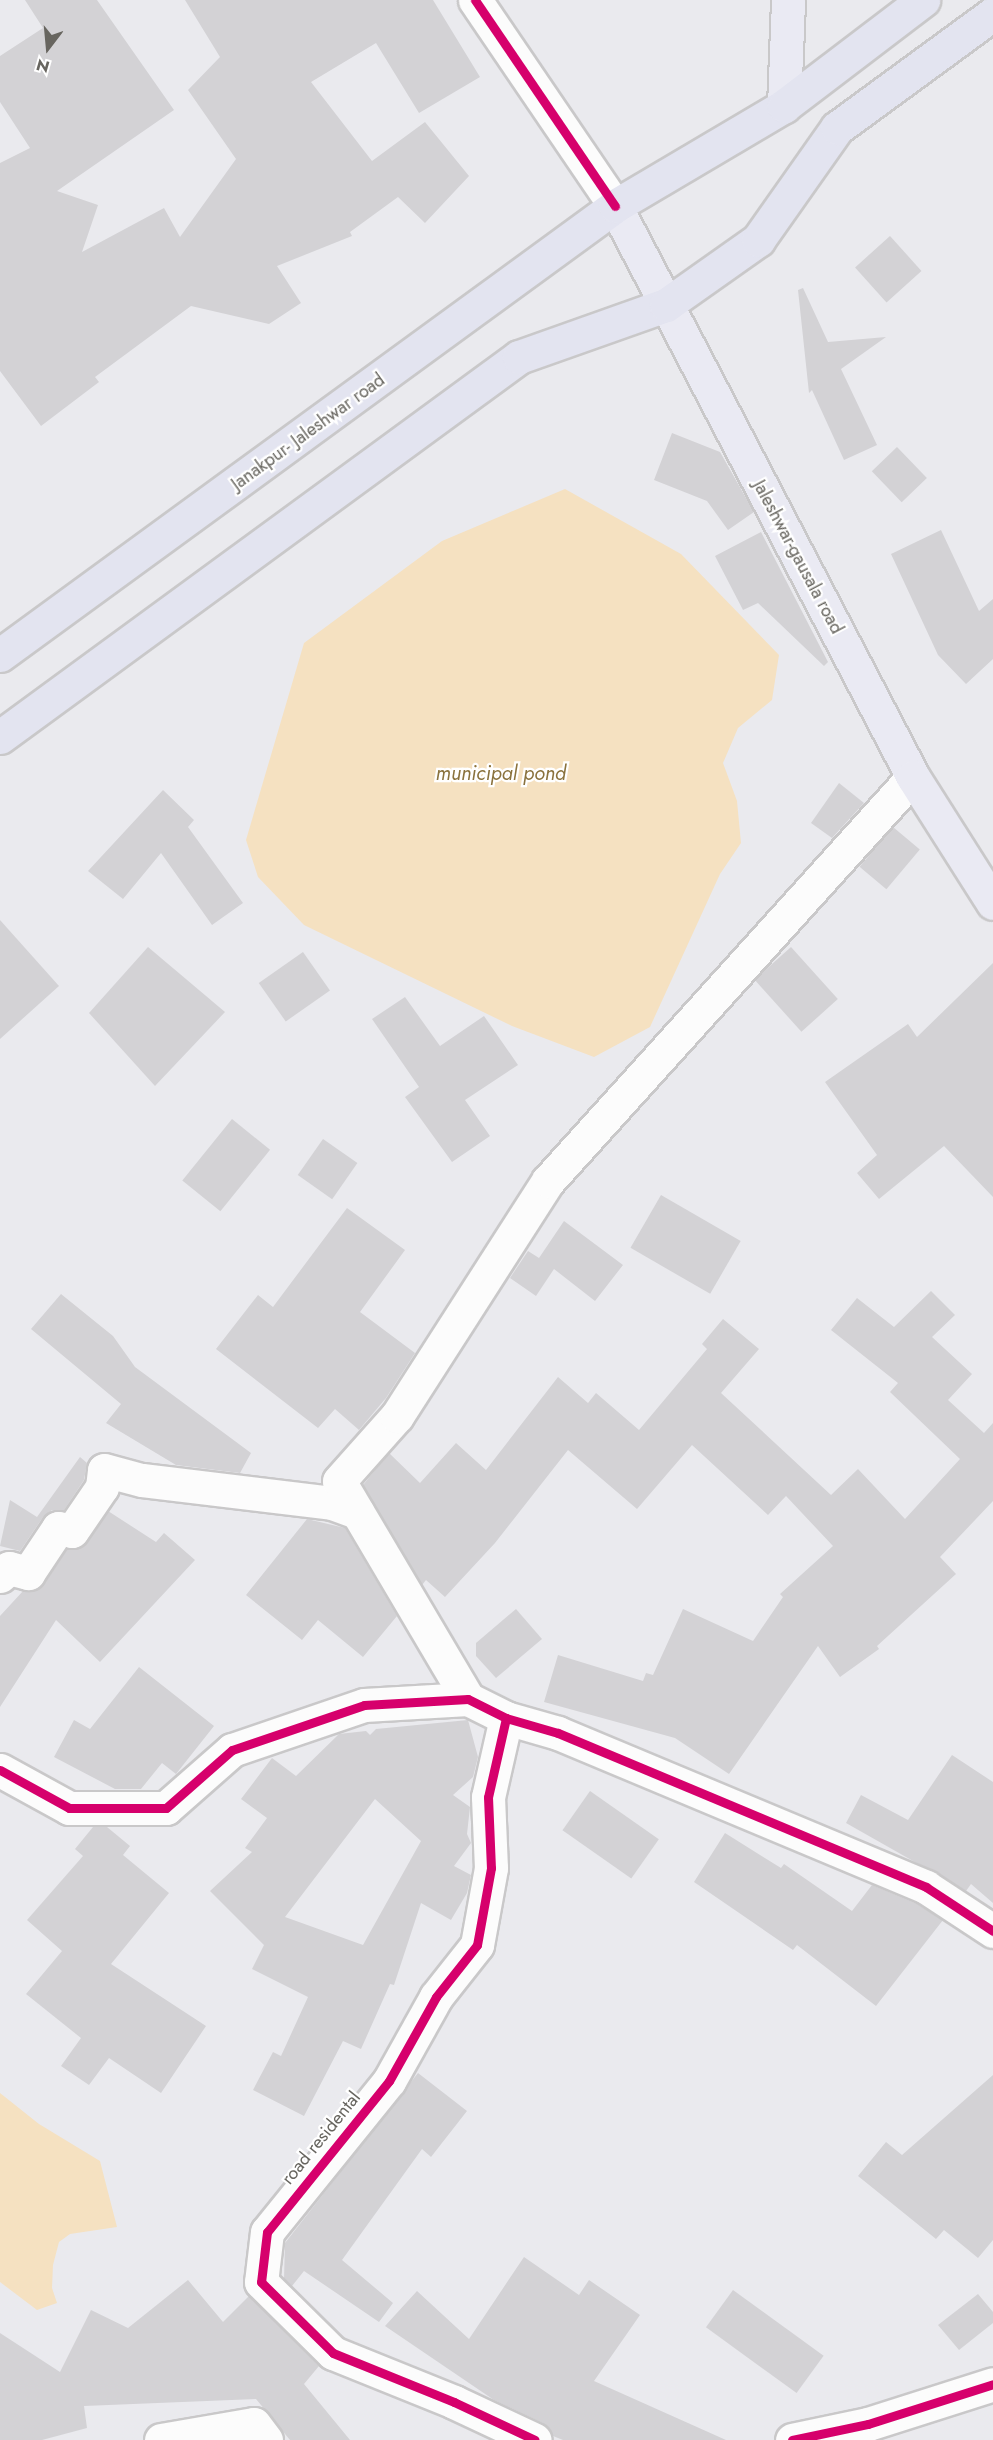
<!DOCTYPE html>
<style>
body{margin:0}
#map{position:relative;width:993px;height:2440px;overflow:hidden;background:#eaeaee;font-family:Jost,sans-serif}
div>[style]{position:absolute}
.water>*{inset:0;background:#f5e1c1}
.building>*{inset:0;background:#d3d2d5;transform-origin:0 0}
.roads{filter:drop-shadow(2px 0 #c9c8c9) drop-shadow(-2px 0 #c9c8c9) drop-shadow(0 2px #c9c8c9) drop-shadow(0 -2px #c9c8c9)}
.minor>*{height:33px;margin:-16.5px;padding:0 16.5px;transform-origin:16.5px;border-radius:16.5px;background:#fcfcfc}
.major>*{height:33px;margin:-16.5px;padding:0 16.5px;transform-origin:16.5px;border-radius:16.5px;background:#eaeaf3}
.highway>*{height:33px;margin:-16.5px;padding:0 16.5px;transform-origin:16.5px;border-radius:16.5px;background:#e3e4f0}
.cycleway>*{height:9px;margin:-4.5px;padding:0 4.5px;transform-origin:4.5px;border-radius:4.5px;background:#d6006c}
span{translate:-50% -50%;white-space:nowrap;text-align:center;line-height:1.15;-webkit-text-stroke:4.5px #fff;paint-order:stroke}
.street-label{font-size:18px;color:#67655f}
.water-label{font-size:20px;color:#8a723d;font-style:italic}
.north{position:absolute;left:18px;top:18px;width:60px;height:60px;-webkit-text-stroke:4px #fff;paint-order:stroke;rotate:196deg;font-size:16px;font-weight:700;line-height:24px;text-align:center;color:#67655f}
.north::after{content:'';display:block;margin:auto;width:21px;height:27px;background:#67655f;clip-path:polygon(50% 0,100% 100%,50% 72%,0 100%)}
</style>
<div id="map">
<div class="water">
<div style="clip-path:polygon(565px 489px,681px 554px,779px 655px,772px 700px,738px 728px,723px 763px,737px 801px,741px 843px,720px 874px,650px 1027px,594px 1057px,512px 1026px,304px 925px,258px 877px,246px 840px,304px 643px,442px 541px)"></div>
<div style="clip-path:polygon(0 2093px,39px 2124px,100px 2161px,117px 2227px,70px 2234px,59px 2242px,53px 2265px,52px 2288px,57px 2303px,37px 2310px,0 2282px)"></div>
</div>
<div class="building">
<div style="clip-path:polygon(25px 0,97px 0,174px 110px,57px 191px,98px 205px,82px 252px,164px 208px,180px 237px,236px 159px,188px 90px,220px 57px,185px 0,433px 0,480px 77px,419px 113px,376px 43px,311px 82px,372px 161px,425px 122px,469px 176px,425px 223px,398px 197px,350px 232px,352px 236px,277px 266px,301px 303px,269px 324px,191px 306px,95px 377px,99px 382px,41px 426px,0 371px,0 163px,30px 148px,0 102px,0 56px,43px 28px)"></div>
<div style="left:890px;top:236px;width:47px;height:47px;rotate:48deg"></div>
<div style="clip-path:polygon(803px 288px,828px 342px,886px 337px,841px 369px,877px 445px,844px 460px,812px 390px,809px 393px,798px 290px)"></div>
<div style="clip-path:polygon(672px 433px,720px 452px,754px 512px,728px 530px,707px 501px,654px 480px)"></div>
<div style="left:897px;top:447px;width:43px;height:35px;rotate:46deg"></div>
<div style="clip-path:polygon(941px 530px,979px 611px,993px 599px,993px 659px,966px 684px,938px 655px,891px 554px)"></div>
<div style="clip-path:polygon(761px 532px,828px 662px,824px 666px,758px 603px,743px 610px,715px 556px)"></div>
<div style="clip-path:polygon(839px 783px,864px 803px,832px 838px,811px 823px)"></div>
<div style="clip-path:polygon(163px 790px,194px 820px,188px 827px,243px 903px,212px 925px,161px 853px,123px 899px,88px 871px)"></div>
<div style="left:893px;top:827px;width:35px;height:52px;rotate:40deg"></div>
<div style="clip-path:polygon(0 920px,59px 986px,0 1039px)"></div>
<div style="clip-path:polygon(148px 947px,225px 1012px,155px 1086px,89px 1013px)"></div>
<div style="left:791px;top:947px;width:70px;height:49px;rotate:48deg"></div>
<div style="left:303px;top:952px;width:47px;height:54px;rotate:55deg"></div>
<div style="clip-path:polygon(993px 963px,993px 1197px,944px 1146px,879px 1199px,857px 1173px,877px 1155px,825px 1082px,908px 1024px,917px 1037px)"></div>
<div style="clip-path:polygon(405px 997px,440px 1046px,484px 1016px,518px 1065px,465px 1100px,490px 1136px,452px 1162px,405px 1097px,419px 1087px,372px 1019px)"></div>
<div style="left:232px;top:1119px;width:49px;height:79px;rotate:39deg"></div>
<div style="left:323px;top:1139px;width:42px;height:44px;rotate:35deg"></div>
<div style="left:661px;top:1195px;width:92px;height:61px;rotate:30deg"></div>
<div style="clip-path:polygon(347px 1208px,405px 1250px,360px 1312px,415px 1353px,386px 1398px,359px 1430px,335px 1409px,318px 1428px,216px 1349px,258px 1295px,273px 1307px)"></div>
<div style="clip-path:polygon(564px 1221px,623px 1265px,595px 1301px,554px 1269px,536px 1296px,510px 1278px,528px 1251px,539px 1258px)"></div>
<div style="clip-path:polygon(931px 1291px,955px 1315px,932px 1337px,972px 1374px,948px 1400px,984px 1433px,993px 1423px,993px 1501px,940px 1557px,956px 1574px,877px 1646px,879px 1649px,840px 1677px,818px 1646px,729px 1774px,675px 1738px,544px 1702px,558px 1655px,643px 1681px,646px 1673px,653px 1675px,683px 1609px,753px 1641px,783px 1597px,780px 1594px,833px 1546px,786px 1496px,768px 1515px,692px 1445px,637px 1509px,568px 1450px,495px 1543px,445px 1597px,426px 1580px,422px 1585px,363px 1485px,389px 1453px,420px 1483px,456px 1443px,486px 1470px,558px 1377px,588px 1403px,596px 1393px,639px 1430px,707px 1349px,702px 1344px,723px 1319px,759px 1349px,721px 1393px,831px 1495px,858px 1469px,905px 1519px,960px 1459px,890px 1392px,898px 1383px,831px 1330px,857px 1298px,894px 1327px)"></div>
<div style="clip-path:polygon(61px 1294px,113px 1336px,135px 1367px,251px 1453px,240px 1473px,176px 1465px,106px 1423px,121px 1404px,31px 1329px)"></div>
<div style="clip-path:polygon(80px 1457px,87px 1463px,84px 1480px,64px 1510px,52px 1510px,43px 1517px,20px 1551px,0 1546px,10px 1500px,37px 1517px)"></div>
<div style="clip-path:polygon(108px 1511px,156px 1542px,164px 1533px,195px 1560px,100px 1662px,56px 1620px,0 1707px,0 1616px,23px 1591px,34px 1591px,43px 1584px,67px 1549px,78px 1549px,87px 1542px)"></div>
<div style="clip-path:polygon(307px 1519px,345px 1528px,397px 1616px,363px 1657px,318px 1620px,302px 1640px,246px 1595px)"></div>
<div style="clip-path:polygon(516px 1609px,542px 1639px,496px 1678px,476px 1656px,476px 1643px)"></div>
<div style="clip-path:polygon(139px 1667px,214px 1726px,176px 1774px,162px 1763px,141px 1789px,115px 1789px,54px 1757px,74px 1720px,90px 1729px)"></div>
<div style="clip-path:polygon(evenodd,468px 1720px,478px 1757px,473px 1777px,453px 1795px,470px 1807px,467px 1834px,471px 1843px,454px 1866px,471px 1875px,467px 1893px,451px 1920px,421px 1903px,394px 1985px,390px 1984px,361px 2049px,343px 2041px,304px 2116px,253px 2090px,273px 2052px,281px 2056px,308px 1997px,252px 1969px,264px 1945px,210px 1891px,252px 1852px,245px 1848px,267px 1818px,241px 1799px,272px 1758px,296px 1776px,339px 1734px,366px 1731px,370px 1735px,376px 1729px,468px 1720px,375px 1799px,421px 1841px,363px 1945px,285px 1917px,375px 1799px)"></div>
<div style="clip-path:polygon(952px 1755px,993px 1782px,993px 1903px,971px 1884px,966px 1891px,846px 1823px,861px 1795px,908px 1820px)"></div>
<div style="left:590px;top:1791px;width:84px;height:48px;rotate:35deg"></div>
<div style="clip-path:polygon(93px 1827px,107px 1827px,130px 1846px,123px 1855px,169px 1893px,111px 1964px,206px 2026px,161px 2093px,109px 2058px,89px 2085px,61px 2066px,81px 2038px,26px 1994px,62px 1951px,27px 1920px,83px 1856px,75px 1849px)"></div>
<div style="clip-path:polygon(725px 1833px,781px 1868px,784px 1864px,852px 1911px,872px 1885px,917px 1904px,943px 1920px,876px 2006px,797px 1945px,793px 1950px,694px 1882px)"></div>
<div style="clip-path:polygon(418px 2073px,467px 2111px,431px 2157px,422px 2149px,342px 2260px,393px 2303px,379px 2322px,304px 2271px,292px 2286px,284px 2279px,285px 2243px)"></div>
<div style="clip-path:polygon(993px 2075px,993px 2240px,978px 2258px,944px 2230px,936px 2239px,858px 2176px,886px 2142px,902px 2155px)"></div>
<div style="clip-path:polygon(524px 2257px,579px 2295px,589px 2280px,640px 2315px,594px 2381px,726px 2440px,563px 2440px,553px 2436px,543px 2423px,494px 2400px,385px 2326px,417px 2291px,469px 2339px)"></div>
<div style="clip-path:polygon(188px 2280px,223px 2322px,249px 2296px,319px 2366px,304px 2384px,350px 2440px,290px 2440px,256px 2399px,84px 2406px,87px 2428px,42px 2440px,0 2440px,0 2333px,60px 2372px,91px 2310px,128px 2328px)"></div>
<div style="left:733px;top:2290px;width:112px;height:46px;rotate:36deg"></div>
<div style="clip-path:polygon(978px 2294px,993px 2312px,993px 2323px,959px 2350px,938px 2325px)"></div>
</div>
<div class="roads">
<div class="minor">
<div style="left:475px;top:0;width:249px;rotate:55.8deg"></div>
<div style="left:0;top:1576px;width:12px;rotate:-42deg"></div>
<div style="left:9px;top:1568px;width:20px;rotate:15deg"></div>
<div style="left:28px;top:1573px;width:54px;rotate:-56.3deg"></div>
<div style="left:58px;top:1528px;width:14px;rotate:12deg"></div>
<div style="left:72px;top:1531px;width:53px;rotate:-55.7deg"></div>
<div style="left:102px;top:1487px;width:17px;rotate:-83deg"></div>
<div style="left:104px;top:1470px;width:39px;rotate:15deg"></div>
<div style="left:142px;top:1480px;width:191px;rotate:6.9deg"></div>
<div style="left:332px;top:1503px;width:27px;rotate:20deg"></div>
<div style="left:468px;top:1699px;width:253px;rotate:-120.6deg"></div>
<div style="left:339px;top:1481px;width:87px;rotate:-48.3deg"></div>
<div style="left:397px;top:1416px;width:279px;rotate:-57.3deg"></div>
<div style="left:548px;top:1181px;width:544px;rotate:-47.9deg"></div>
<div style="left:506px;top:1718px;width:81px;rotate:102.8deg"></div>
<div style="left:488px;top:1797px;width:71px;rotate:87.6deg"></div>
<div style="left:491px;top:1868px;width:78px;rotate:100.3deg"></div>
<div style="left:477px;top:1945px;width:66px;rotate:128.3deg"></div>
<div style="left:436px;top:1997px;width:96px;rotate:119.2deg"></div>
<div style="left:389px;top:2081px;width:194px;rotate:128.9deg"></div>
<div style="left:267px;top:2232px;width:50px;rotate:96.8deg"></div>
<div style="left:261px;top:2282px;width:101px;rotate:44.6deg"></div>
<div style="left:333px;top:2353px;width:131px;rotate:22deg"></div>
<div style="left:454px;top:2402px;width:89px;rotate:25.1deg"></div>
<div style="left:0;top:1770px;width:79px;rotate:28.8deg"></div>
<div style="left:69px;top:1808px;width:97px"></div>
<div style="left:166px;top:1808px;width:88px;rotate:-41.3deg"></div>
<div style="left:232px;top:1750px;width:139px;rotate:-18.8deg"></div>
<div style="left:364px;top:1705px;width:104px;rotate:-3.3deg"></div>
<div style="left:468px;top:1699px;width:42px;rotate:26.6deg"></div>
<div style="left:506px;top:1718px;width:54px;rotate:16.1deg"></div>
<div style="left:558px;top:1733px;width:399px;rotate:22.7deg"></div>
<div style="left:926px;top:1887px;width:80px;rotate:33.3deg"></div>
<div style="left:161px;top:2440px;width:94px;rotate:-9.8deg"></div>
<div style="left:254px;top:2424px;width:20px;rotate:53deg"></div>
<div style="left:792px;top:2440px;width:78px;rotate:-11.9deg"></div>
<div style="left:868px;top:2424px;width:131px;rotate:-17.7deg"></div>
</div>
<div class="major">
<div style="left:784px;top:106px;width:106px;rotate:-87.8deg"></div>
<div style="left:615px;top:206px;width:644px;rotate:62.44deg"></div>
<div style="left:913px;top:777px;width:149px;rotate:57.6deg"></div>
</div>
<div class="highway">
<div style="left:0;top:655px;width:761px;rotate:-36.13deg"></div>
<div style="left:615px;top:206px;width:196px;rotate:-30.6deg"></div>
<div style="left:784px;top:106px;width:175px;rotate:-37.3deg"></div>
<div style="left:0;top:737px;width:643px;rotate:-36.21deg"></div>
<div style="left:519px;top:357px;width:156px;rotate:-19.5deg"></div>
<div style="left:666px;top:305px;width:113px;rotate:-35.2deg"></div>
<div style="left:758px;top:240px;width:137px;rotate:-54.8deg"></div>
<div style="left:837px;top:128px;width:193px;rotate:-36.2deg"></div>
</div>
</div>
<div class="cycleway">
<div style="left:475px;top:0;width:249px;rotate:55.8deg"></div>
<div style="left:506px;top:1718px;width:81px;rotate:102.8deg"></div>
<div style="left:488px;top:1797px;width:71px;rotate:87.6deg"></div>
<div style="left:491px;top:1868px;width:78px;rotate:100.3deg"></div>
<div style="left:477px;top:1945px;width:66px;rotate:128.3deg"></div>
<div style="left:436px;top:1997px;width:96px;rotate:119.2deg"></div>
<div style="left:389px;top:2081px;width:194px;rotate:128.9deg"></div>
<div style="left:267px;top:2232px;width:50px;rotate:96.8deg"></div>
<div style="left:261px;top:2282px;width:101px;rotate:44.6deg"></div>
<div style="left:333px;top:2353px;width:131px;rotate:22deg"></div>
<div style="left:454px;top:2402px;width:89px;rotate:25.1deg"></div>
<div style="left:0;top:1770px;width:79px;rotate:28.8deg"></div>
<div style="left:69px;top:1808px;width:97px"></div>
<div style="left:166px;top:1808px;width:88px;rotate:-41.3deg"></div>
<div style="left:232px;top:1750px;width:139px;rotate:-18.8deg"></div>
<div style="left:364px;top:1705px;width:104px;rotate:-3.3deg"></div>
<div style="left:468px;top:1699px;width:42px;rotate:26.6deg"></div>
<div style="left:506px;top:1718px;width:54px;rotate:16.1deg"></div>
<div style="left:558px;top:1733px;width:399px;rotate:22.7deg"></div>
<div style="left:926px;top:1887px;width:80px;rotate:33.3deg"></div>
<div style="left:792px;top:2440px;width:78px;rotate:-11.9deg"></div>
<div style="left:868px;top:2424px;width:131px;rotate:-17.7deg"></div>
</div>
<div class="street-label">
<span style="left:308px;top:432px;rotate:-36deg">Janakpur- Jaleshwar road</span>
<span style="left:798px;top:557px;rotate:62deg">Jaleshwar-gausala road</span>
<span style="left:321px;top:2138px;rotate:-51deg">road residental</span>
</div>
<div class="water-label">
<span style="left:501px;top:773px">municipal pond</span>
</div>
<div class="north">N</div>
</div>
